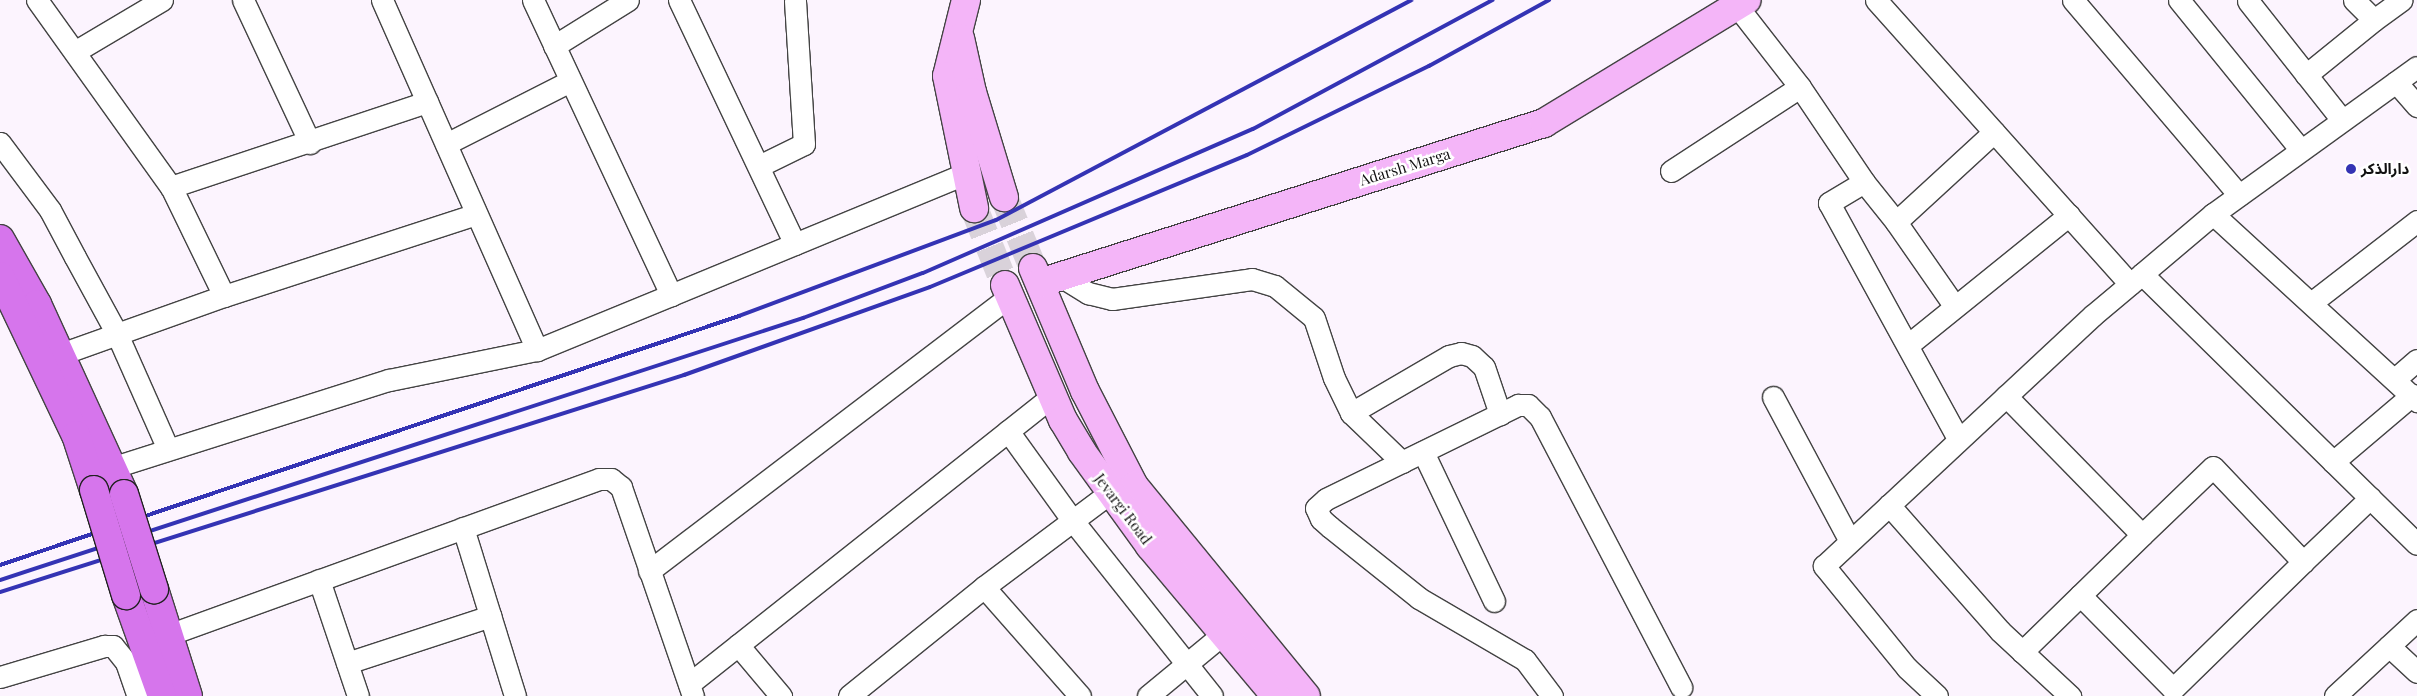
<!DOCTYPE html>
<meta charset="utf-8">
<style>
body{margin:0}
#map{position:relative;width:2417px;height:696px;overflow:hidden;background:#fcf4fe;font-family:"Playfair Display","Noto Sans Arabic",serif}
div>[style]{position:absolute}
.secondary-tunnel>*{height:28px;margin-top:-14px;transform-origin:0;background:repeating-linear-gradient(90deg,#d9d2da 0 28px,transparent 0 42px)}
.roads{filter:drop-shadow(1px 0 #434343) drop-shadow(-1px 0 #434343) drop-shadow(0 1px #434343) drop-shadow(0 -1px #434343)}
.minor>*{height:21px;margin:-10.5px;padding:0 10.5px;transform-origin:10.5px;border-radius:10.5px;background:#fff}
.secondary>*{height:28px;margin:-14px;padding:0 14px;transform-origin:14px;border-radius:14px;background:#f4b5f8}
.primary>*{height:28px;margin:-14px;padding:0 14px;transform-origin:14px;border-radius:14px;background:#d675ec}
.rail>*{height:4px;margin:-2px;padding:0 2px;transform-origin:2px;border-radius:2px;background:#3433b4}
.bridges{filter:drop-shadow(1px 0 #212121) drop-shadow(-1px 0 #212121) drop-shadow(0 1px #212121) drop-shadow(0 -1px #212121)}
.primary-bridge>*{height:28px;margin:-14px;padding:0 14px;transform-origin:14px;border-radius:14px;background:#d675ec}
.dots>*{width:14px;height:14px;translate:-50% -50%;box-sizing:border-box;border:2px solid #fff;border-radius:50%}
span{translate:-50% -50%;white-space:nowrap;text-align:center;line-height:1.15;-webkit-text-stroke:5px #fff;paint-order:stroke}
.street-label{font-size:15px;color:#101010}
.poi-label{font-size:15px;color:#101010;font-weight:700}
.left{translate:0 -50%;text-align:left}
</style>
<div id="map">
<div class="secondary-tunnel">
<div style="left:1004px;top:197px;width:77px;rotate:67.8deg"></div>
<div style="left:974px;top:208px;width:83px;rotate:68.1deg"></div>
</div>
<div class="roads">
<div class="minor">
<div style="left:37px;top:0;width:230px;rotate:54.4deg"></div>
<div style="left:243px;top:0;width:158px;rotate:64.9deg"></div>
<div style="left:382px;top:0;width:383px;rotate:66.1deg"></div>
<div style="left:533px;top:0;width:326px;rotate:64.9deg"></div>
<div style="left:671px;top:295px;width:320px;rotate:-22.4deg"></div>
<div style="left:679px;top:0;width:270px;rotate:64.6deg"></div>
<div style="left:1876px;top:0;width:381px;rotate:48.2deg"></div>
<div style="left:2073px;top:0;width:256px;rotate:49.6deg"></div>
<div style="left:2179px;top:0;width:193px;rotate:50.9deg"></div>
<div style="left:2354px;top:0;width:28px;rotate:45deg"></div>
<div style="left:2374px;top:20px;width:34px;rotate:-36deg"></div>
<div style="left:2248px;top:1px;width:152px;rotate:51.7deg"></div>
<div style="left:554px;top:46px;width:87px;rotate:-31.9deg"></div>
<div style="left:76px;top:51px;width:100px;rotate:-30.7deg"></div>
<div style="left:2306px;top:75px;width:87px;rotate:-39deg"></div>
<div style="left:2396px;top:82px;width:32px;rotate:49deg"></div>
<div style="left:1800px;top:87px;width:115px;rotate:56deg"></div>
<div style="left:1864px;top:182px;width:41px;rotate:149deg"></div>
<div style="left:1829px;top:203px;width:270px;rotate:61.3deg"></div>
<div style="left:0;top:143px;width:84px;rotate:53.3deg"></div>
<div style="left:50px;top:210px;width:53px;rotate:62deg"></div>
<div style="left:75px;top:257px;width:88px;rotate:61.4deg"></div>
<div style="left:117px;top:334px;width:126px;rotate:66.1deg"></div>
<div style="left:446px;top:144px;width:139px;rotate:-26.9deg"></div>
<div style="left:759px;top:166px;width:50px;rotate:-26.1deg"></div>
<div style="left:804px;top:144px;width:144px;rotate:-93.6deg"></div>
<div style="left:1671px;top:171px;width:154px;rotate:-33.1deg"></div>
<div style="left:1800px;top:87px;width:103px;rotate:-127.9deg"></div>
<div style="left:1864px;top:182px;width:51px;rotate:51.3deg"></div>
<div style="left:1896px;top:222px;width:103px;rotate:55.2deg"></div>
<div style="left:2213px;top:214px;width:277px;rotate:42.5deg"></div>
<div style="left:1896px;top:222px;width:133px;rotate:-42.6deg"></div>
<div style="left:2142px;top:274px;width:385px;rotate:44.5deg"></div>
<div style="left:1062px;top:277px;width:31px;rotate:32deg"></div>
<div style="left:1088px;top:293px;width:25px;rotate:14deg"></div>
<div style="left:1112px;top:299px;width:141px;rotate:-8.1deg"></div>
<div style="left:1252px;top:279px;width:24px;rotate:17deg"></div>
<div style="left:1275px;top:286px;width:50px;rotate:39.4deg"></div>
<div style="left:1314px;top:318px;width:63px;rotate:71.6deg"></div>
<div style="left:1334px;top:378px;width:39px;rotate:64deg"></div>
<div style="left:1351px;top:413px;width:71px;rotate:43.9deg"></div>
<div style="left:224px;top:296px;width:265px;rotate:-18deg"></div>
<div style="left:2311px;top:303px;width:134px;rotate:-37.7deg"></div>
<div style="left:1908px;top:345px;width:207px;rotate:-38.9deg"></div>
<div style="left:61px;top:354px;width:173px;rotate:-19.6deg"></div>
<div style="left:224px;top:296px;width:121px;rotate:-115.9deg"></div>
<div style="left:171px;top:187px;width:270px;rotate:-18.4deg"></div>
<div style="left:2395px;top:379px;width:29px;rotate:-41deg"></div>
<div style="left:2006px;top:396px;width:194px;rotate:45.6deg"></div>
<div style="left:1773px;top:397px;width:163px;rotate:61.9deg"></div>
<div style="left:1351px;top:413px;width:113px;rotate:-30.2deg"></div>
<div style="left:1449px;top:356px;width:12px;rotate:-14deg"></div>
<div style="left:1461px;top:353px;width:11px;rotate:15deg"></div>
<div style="left:1472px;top:356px;width:16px;rotate:43deg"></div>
<div style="left:1484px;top:367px;width:50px;rotate:71.2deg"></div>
<div style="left:1008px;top:431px;width:111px;rotate:54.2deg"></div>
<div style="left:1073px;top:521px;width:223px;rotate:51.5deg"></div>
<div style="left:1423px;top:452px;width:165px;rotate:64.5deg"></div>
<div style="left:2333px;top:462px;width:104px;rotate:-40.3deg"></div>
<div style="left:114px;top:467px;width:288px;rotate:-17.6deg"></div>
<div style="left:389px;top:380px;width:151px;rotate:-11.5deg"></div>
<div style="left:537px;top:350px;width:145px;rotate:-22.3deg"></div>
<div style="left:1889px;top:505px;width:168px;rotate:48.6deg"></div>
<div style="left:2000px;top:631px;width:96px;rotate:42.9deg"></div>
<div style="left:463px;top:528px;width:176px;rotate:72.8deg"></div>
<div style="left:2303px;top:562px;width:93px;rotate:-43.7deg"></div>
<div style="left:649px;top:571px;width:452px;rotate:-37.3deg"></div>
<div style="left:319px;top:580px;width:122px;rotate:71.4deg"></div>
<div style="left:984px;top:587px;width:145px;rotate:48.6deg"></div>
<div style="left:168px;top:635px;width:458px;rotate:-19.9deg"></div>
<div style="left:599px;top:479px;width:12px"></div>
<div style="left:611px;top:479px;width:13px;rotate:39deg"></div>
<div style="left:621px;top:487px;width:221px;rotate:71deg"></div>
<div style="left:738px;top:645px;width:67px;rotate:49.9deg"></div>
<div style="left:2389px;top:646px;width:38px;rotate:43deg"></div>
<div style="left:2022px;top:652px;width:168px;rotate:-44.3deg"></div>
<div style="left:2142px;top:535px;width:98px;rotate:-43.8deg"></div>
<div style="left:2213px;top:467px;width:131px;rotate:46.5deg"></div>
<div style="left:2303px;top:562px;width:182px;rotate:135.7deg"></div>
<div style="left:2173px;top:689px;width:132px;rotate:-134.7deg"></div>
<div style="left:347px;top:663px;width:151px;rotate:-18.1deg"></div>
<div style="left:0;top:677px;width:109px;rotate:-16.6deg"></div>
<div style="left:104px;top:646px;width:9px"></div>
<div style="left:113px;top:646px;width:21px;rotate:51deg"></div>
<div style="left:126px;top:662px;width:36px;rotate:71deg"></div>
<div style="left:689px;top:684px;width:464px;rotate:-38.4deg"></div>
<div style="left:849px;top:696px;width:174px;rotate:-38.9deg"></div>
<div style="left:984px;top:587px;width:174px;rotate:-36.8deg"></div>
<div style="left:1148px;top:696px;width:97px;rotate:-39.6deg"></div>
<div style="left:1552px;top:696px;width:45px;rotate:-126.9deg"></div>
<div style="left:1525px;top:660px;width:123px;rotate:-149.7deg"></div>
<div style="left:1419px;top:598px;width:114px;rotate:-141.4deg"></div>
<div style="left:1330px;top:527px;width:12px;rotate:-138deg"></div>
<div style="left:1321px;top:519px;width:12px;rotate:-114deg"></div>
<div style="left:1316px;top:508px;width:13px;rotate:-42deg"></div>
<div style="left:1326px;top:499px;width:214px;rotate:-26.1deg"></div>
<div style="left:1518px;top:405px;width:10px"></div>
<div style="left:1528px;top:405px;width:17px;rotate:45deg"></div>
<div style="left:1540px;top:417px;width:305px;rotate:62.4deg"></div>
<div style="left:1937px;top:696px;width:41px;rotate:-137deg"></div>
<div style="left:1907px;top:668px;width:132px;rotate:-129.1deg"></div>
<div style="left:1824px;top:566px;width:367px;rotate:-43deg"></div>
<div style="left:2092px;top:316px;width:65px;rotate:-40deg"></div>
<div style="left:2142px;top:274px;width:93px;rotate:-40.2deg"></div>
<div style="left:2213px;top:214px;width:251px;rotate:-35.8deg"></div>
<div style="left:2335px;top:696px;width:112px;rotate:-42.8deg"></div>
</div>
<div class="secondary">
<div style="left:966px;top:0;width:78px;rotate:104deg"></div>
<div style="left:947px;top:76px;width:135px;rotate:78.4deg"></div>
<div style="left:960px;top:38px;width:55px;rotate:77.5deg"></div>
<div style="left:972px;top:92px;width:110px;rotate:73.1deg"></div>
<div style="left:1033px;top:268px;width:134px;rotate:67.1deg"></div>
<div style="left:1085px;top:391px;width:107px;rotate:62.7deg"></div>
<div style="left:1134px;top:486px;width:271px;rotate:50.7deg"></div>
<div style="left:1040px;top:283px;width:529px;rotate:-17.61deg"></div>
<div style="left:1544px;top:123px;width:237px;rotate:-31.3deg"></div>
<div style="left:1005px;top:285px;width:147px;rotate:66.8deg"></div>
<div style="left:1063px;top:420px;width:37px;rotate:59deg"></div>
<div style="left:1082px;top:452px;width:116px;rotate:54.1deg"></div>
<div style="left:1150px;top:546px;width:196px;rotate:50deg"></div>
</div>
<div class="primary">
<div style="left:0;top:239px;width:75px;rotate:60.4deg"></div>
<div style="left:37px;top:304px;width:209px;rotate:65.4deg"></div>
<div style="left:0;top:276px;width:176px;rotate:64.5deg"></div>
<div style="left:76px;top:435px;width:58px;rotate:71.9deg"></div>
<div style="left:154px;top:589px;width:112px;rotate:72.4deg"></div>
<div style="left:126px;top:595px;width:107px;rotate:70.4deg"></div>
</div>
</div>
<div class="rail">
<div style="left:0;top:565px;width:780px;rotate:-18.62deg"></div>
<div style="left:739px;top:316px;width:274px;rotate:-20.5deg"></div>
<div style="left:996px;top:220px;width:470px;rotate:-27.9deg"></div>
<div style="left:0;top:580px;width:845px;rotate:-18.07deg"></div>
<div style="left:803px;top:318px;width:128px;rotate:-20.6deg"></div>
<div style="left:923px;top:273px;width:360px;rotate:-23.6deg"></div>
<div style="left:1253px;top:129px;width:272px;rotate:-28.3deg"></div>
<div style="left:0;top:592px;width:718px;rotate:-17.6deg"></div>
<div style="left:684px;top:375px;width:261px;rotate:-19.7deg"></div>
<div style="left:930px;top:287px;width:343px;rotate:-22.6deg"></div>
<div style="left:1247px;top:155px;width:203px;rotate:-26.1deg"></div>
<div style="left:1429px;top:66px;width:137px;rotate:-28.8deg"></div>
</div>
<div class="bridges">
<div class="primary-bridge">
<div style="left:94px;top:490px;width:110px;rotate:73.1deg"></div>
<div style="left:124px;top:494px;width:100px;rotate:72.5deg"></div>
</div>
</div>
<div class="dots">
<div style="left:2351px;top:169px;background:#3433b4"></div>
</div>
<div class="street-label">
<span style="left:1405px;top:167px;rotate:-17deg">Adarsh Marga</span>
<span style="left:1123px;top:509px;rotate:53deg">Jevargi Road</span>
</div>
<div class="poi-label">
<span class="left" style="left:2361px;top:169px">دارالذکر</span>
</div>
</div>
